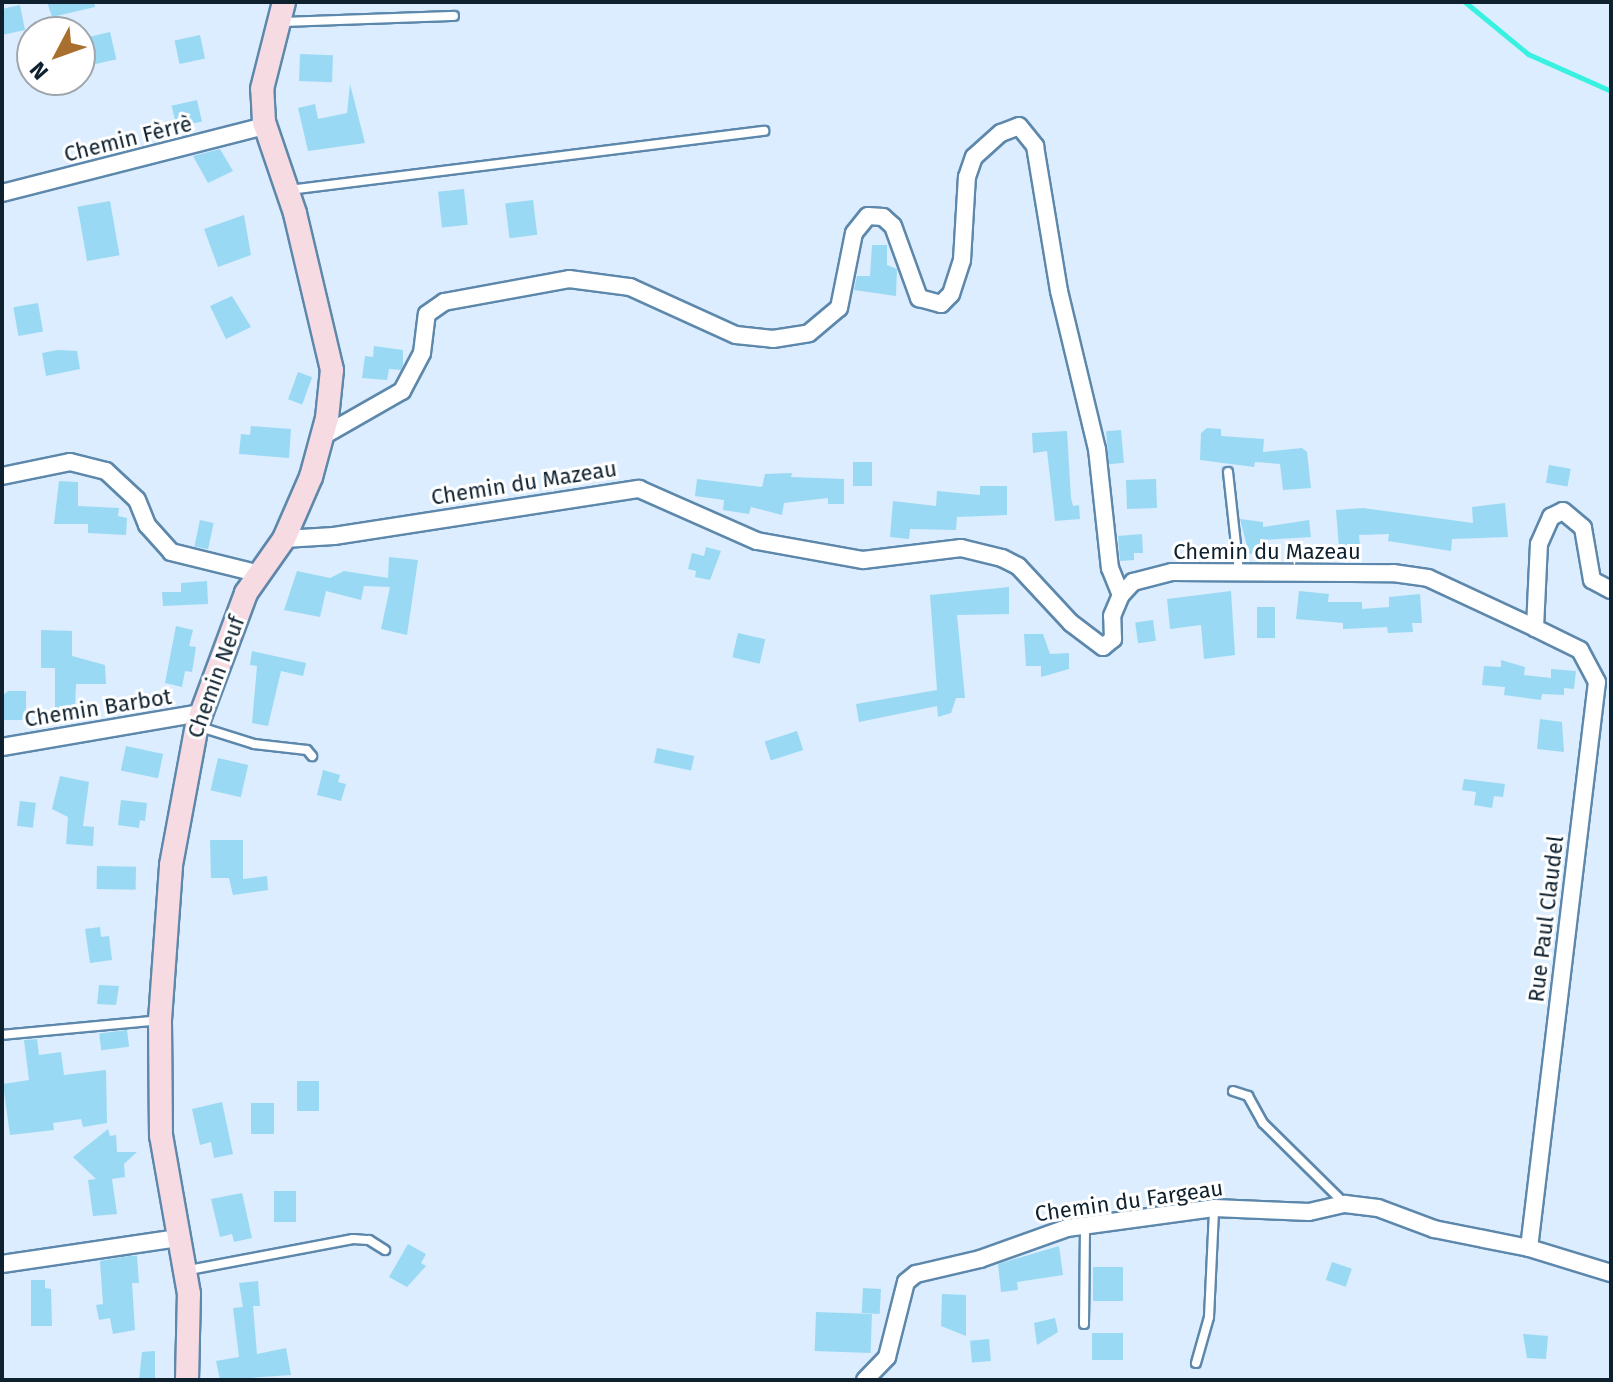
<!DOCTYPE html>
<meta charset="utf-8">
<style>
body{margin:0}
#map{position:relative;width:1613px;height:1382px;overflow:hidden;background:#dbedfe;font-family:"Fira Sans",sans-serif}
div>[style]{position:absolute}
.stream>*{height:5px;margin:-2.5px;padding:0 2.5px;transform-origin:2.5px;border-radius:2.5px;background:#38f1e0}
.building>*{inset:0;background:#9ad9f3;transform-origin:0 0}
.roads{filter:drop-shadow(2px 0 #5d88ac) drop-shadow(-2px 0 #5d88ac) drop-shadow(0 2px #5d88ac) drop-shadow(0 -2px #5d88ac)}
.lane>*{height:8px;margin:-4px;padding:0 4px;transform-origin:4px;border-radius:4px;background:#fff}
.street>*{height:16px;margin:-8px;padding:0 8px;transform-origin:8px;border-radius:8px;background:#fff}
.secondary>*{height:22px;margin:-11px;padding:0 11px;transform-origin:11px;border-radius:11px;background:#f7dbe2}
span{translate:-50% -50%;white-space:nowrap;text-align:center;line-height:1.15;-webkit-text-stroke:6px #fff;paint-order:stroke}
.street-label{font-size:22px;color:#0f212f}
.frame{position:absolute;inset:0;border:4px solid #0f212f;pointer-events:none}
.north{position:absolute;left:16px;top:16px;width:80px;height:80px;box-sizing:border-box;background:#fff;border:2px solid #9fa6ac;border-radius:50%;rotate:229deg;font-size:22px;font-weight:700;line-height:32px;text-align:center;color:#0f212f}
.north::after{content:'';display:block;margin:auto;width:28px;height:36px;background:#a86f2e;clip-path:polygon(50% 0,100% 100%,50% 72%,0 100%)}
</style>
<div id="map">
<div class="stream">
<div style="left:1465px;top:2px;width:82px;rotate:39.5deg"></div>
<div style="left:1528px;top:54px;width:91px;rotate:24deg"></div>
</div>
<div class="building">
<div style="clip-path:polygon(47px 2px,94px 2px,95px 7px,52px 17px)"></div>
<div style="clip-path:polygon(20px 5px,25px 30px,2px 35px,2px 9px)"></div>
<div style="left:110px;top:32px;width:28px;height:31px;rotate:77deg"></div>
<div style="left:200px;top:35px;width:24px;height:26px;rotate:78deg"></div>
<div style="left:300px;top:54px;width:33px;height:27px;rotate:2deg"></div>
<div style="clip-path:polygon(350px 84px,365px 143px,308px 151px,298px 108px,315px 104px,318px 119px,347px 113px)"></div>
<div style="left:197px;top:100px;width:22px;height:26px;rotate:77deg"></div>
<div style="clip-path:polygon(220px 149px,233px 171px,208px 183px,193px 156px)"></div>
<div style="left:464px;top:189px;width:36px;height:26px;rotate:84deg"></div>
<div style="left:533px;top:200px;width:35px;height:28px;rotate:83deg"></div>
<div style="left:110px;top:201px;width:55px;height:33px;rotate:80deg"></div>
<div style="clip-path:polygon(244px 215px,251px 255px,218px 267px,204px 229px)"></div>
<div style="clip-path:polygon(872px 245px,887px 245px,887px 265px,897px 269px,896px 296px,854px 290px,857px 276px,870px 276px)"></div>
<div style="clip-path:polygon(232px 296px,251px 327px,226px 339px,210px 306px)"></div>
<div style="left:38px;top:303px;width:29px;height:25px;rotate:80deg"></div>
<div style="clip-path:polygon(374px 346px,403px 350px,403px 365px,401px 370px,389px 369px,387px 380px,362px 378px,365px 356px,373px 357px)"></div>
<div style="clip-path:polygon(58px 350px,77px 351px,80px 369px,46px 376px,42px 353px)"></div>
<div style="left:298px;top:372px;width:15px;height:29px;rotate:20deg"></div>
<div style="clip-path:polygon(251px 426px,291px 429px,289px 458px,239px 454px,241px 434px,250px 435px)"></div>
<div style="clip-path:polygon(1207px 428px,1221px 429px,1221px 436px,1264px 439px,1263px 452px,1302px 448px,1307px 452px,1311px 488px,1283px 490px,1280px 464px,1255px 462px,1254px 467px,1200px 460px,1201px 433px)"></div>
<div style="left:1121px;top:430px;width:33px;height:15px;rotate:85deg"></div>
<div style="clip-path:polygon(1067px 431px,1071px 498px,1073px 506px,1079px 505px,1080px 519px,1055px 521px,1047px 451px,1033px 453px,1032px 433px)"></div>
<div style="left:853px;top:462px;width:19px;height:24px"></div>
<div style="left:1549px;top:465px;width:22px;height:18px;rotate:10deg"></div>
<div style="clip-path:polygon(792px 473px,791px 477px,844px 479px,844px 504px,828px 504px,828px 498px,784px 503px,782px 515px,751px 507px,749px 514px,723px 510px,724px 500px,695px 496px,697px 479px,762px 487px,765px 474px)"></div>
<div style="left:1156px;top:479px;width:29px;height:30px;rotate:88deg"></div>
<div style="clip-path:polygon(59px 481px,78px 482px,78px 506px,119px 508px,118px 516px,127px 518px,126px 535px,88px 533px,88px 524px,54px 524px)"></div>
<div style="clip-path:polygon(980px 486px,1007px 486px,1007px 515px,957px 517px,956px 530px,910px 529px,909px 539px,890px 537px,893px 501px,936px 506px,937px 491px,980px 495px)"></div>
<div style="clip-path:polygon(1505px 503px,1508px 537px,1452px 539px,1451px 551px,1388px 541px,1389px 534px,1359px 535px,1360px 546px,1339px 548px,1336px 510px,1363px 508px,1473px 523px,1472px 507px)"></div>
<div style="clip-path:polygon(1240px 519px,1263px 522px,1263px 527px,1309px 520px,1311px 537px,1264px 540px,1265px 553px,1249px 554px)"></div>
<div style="left:200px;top:520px;width:14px;height:27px;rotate:12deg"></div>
<div style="clip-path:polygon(1142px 534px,1143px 553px,1134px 553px,1134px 560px,1120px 561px,1118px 536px)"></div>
<div style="clip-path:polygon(706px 547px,721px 551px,710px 580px,695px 577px,696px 571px,688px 569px,692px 553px,704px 556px)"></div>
<div style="clip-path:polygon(389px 557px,418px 560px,407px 635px,381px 629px,390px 587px,364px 586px,361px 600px,326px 591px,320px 617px,284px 610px,297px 571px,330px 578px,344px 571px,388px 578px)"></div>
<div style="clip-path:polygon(207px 581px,208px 604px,163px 606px,162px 592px,181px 592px,181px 583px)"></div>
<div style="clip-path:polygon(1009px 587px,1009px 614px,957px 615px,965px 698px,956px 698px,951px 713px,938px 717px,937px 706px,859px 722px,856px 704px,937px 690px,930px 595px)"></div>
<div style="clip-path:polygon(1231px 591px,1235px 655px,1204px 659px,1201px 625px,1170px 629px,1167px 599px)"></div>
<div style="clip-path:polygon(1299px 591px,1329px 594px,1328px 602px,1362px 602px,1362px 609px,1389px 607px,1389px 597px,1420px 594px,1422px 623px,1412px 623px,1413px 632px,1388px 633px,1387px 627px,1343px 629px,1343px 623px,1296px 619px)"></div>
<div style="left:1257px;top:607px;width:18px;height:31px"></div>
<div style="left:1153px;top:620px;width:21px;height:18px;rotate:82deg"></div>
<div style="clip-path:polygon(176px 626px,193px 630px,189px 646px,196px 647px,192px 672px,185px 671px,182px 687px,165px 683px)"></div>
<div style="clip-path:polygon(41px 630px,72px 631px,72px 656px,105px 665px,106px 684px,76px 684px,75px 709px,55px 709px,55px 668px,41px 668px)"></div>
<div style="left:738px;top:633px;width:28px;height:25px;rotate:13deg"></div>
<div style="clip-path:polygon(1024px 634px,1043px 634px,1050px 654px,1069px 653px,1069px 669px,1041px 677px,1041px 666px,1026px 666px)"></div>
<div style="clip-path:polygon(252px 651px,306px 663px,303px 676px,281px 671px,268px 726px,252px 723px,257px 666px,250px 665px)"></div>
<div style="clip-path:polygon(1501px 660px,1525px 667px,1524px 675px,1551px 678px,1551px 669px,1576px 671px,1574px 689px,1564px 688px,1564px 695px,1542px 694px,1541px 700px,1504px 695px,1505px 687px,1482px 685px,1484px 666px,1501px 667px)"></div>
<div style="clip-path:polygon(8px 691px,26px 691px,26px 720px,2px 720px,2px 696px)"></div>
<div style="clip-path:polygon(1540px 719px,1562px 722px,1564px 752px,1537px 749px)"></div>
<div style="left:797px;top:731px;width:20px;height:34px;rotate:72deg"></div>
<div style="left:126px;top:746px;width:38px;height:25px;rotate:12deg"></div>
<div style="left:657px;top:748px;width:38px;height:15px;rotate:12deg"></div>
<div style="left:218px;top:758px;width:31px;height:33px;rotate:13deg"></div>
<div style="clip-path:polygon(323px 770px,340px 775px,338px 782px,346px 784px,341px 801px,317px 795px)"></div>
<div style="clip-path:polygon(60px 776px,89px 782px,83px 826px,94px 827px,93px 846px,66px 844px,68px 817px,52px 809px)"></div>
<div style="clip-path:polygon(1464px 779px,1505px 784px,1503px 797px,1494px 796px,1492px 808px,1474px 805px,1476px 792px,1462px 790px)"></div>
<div style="clip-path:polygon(121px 800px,147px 803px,145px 821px,140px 820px,139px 828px,118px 825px)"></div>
<div style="left:20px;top:801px;width:16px;height:25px;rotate:7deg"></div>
<div style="clip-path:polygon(210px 840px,243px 840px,243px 879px,267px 876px,268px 890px,233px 895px,229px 878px,211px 878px)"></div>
<div style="left:97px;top:866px;width:39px;height:23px;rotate:1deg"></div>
<div style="clip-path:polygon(100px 927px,101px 937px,109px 936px,112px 960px,90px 963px,85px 929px)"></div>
<div style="clip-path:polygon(99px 985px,119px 986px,116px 1005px,97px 1004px)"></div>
<div style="left:127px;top:1030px;width:17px;height:28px;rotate:83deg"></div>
<div style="clip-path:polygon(37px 1039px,39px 1055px,61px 1052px,64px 1075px,106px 1070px,107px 1123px,83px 1127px,81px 1119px,53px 1123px,54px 1130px,10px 1135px,3px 1084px,29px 1080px,24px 1040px)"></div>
<div style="left:297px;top:1081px;width:22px;height:30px"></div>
<div style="clip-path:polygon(222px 1102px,233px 1154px,214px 1158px,211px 1142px,200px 1145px,192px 1109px)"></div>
<div style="left:251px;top:1103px;width:23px;height:31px"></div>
<div style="clip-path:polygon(108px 1129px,110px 1136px,116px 1135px,117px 1152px,137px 1152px,124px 1164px,125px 1177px,112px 1179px,117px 1214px,93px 1216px,88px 1180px,96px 1179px,73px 1157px)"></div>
<div style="left:296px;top:1191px;width:31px;height:22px;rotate:90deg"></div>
<div style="clip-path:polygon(242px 1193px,252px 1238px,234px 1242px,232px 1234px,220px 1237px,211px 1199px)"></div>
<div style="clip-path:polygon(408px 1244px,426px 1254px,421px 1263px,426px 1266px,407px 1287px,389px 1277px)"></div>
<div style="clip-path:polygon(1059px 1246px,1063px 1275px,1017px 1282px,1018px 1290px,1001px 1292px,998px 1264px)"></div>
<div style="clip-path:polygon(129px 1256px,137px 1256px,139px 1283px,132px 1283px,135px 1330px,113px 1334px,110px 1318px,99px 1320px,96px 1305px,103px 1304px,100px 1261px)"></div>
<div style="left:1332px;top:1262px;width:21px;height:19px;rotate:19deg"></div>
<div style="left:1123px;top:1267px;width:34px;height:30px;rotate:90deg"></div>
<div style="clip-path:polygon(31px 1280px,45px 1280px,45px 1288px,51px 1289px,52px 1326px,31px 1326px)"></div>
<div style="clip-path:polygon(258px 1281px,260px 1306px,253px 1306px,257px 1354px,286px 1348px,291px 1375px,220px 1380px,216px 1361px,239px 1357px,233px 1308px,243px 1307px,239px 1283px)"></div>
<div style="left:863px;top:1288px;width:18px;height:25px;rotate:3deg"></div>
<div style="clip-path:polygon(942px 1294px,966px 1295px,966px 1336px,941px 1326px)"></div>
<div style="left:816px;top:1312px;width:56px;height:39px;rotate:2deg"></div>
<div style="clip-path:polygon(1055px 1318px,1058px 1332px,1037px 1345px,1034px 1323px)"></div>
<div style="left:1123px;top:1333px;width:27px;height:31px;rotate:90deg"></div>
<div style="clip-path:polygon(1523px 1334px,1548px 1336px,1546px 1359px,1527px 1358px)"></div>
<div style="left:989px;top:1339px;width:22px;height:19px;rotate:85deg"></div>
<div style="clip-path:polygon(155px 1351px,155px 1380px,139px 1380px,142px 1352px)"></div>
</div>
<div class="roads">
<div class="lane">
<div style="left:280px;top:22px;width:174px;rotate:-2deg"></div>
<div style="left:289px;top:190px;width:479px;rotate:-7.1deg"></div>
<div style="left:1228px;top:472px;width:100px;rotate:83.7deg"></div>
<div style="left:197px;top:726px;width:60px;rotate:17.5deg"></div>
<div style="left:254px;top:744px;width:53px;rotate:6.5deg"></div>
<div style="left:307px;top:750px;width:8px;rotate:50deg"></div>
<div style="left:2px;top:1035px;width:159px;rotate:-5.4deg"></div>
<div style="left:1233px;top:1091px;width:16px;rotate:18deg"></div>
<div style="left:1248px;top:1096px;width:31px;rotate:61deg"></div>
<div style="left:1263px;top:1123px;width:114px;rotate:44.6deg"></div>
<div style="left:189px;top:1270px;width:167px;rotate:-10.7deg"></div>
<div style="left:353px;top:1239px;width:16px;rotate:4deg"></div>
<div style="left:369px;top:1240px;width:19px;rotate:32deg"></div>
<div style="left:1084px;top:1324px;width:97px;rotate:-89.4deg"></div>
<div style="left:1196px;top:1363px;width:48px;rotate:-74.2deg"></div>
<div style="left:1209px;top:1317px;width:108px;rotate:-87.3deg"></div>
</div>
<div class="street">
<div style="left:2px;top:193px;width:271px;rotate:-14.3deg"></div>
<div style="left:323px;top:436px;width:91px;rotate:-29.7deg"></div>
<div style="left:402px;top:391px;width:43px;rotate:-62.2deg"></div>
<div style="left:422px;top:353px;width:39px;rotate:-83deg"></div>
<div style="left:427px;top:314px;width:21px;rotate:-35deg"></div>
<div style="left:444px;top:302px;width:127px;rotate:-10.4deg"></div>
<div style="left:569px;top:279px;width:62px;rotate:7.5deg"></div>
<div style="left:630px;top:287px;width:116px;rotate:24.4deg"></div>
<div style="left:736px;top:335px;width:37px;rotate:6deg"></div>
<div style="left:773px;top:339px;width:36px;rotate:-9deg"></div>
<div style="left:809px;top:333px;width:39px;rotate:-40deg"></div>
<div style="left:839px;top:308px;width:76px;rotate:-78.7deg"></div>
<div style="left:854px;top:233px;width:22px;rotate:-51deg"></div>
<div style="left:868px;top:216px;width:15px;rotate:4deg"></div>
<div style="left:883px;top:217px;width:13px;rotate:42deg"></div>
<div style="left:893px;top:226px;width:77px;rotate:70.1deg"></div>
<div style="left:919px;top:298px;width:23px;rotate:15deg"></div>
<div style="left:941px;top:304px;width:14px;rotate:-45deg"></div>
<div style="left:951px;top:294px;width:36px;rotate:-72deg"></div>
<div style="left:962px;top:260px;width:83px;rotate:-86.6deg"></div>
<div style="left:967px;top:177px;width:21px;rotate:-71deg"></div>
<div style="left:974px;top:157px;width:36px;rotate:-42deg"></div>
<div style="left:1001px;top:133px;width:19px;rotate:-21deg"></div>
<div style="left:1019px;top:126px;width:26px;rotate:51deg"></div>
<div style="left:1035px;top:146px;width:147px;rotate:80.6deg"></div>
<div style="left:1059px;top:291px;width:163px;rotate:76.5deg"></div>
<div style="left:1097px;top:449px;width:120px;rotate:83.8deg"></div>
<div style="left:1110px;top:568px;width:29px;rotate:68deg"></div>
<div style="left:2px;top:476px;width:69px;rotate:-11.6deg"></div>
<div style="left:70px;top:462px;width:37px;rotate:14deg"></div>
<div style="left:106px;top:471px;width:42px;rotate:43.1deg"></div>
<div style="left:137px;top:500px;width:27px;rotate:68deg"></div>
<div style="left:147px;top:525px;width:36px;rotate:48deg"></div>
<div style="left:171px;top:552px;width:92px;rotate:13.9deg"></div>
<div style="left:284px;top:539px;width:50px;rotate:-3.4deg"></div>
<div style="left:334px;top:536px;width:309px;rotate:-8.8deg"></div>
<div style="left:639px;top:489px;width:129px;rotate:23.8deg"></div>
<div style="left:757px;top:541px;width:108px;rotate:10.2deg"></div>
<div style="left:863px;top:560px;width:99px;rotate:-7deg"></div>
<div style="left:961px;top:548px;width:42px;rotate:13.7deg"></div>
<div style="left:1002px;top:558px;width:18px;rotate:27deg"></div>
<div style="left:1018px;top:566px;width:78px;rotate:47.1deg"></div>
<div style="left:1071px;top:623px;width:40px;rotate:37deg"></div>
<div style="left:1103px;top:647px;width:13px;rotate:-39deg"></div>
<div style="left:1113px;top:639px;width:23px;rotate:-92deg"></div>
<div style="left:1112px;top:616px;width:23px;rotate:-67deg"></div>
<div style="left:1121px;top:595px;width:18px;rotate:-47deg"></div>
<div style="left:1133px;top:582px;width:40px;rotate:-14.4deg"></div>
<div style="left:1172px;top:572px;width:221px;rotate:0.3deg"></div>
<div style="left:1393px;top:573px;width:35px;rotate:8deg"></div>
<div style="left:1428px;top:578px;width:118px;rotate:25deg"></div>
<div style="left:1535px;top:628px;width:84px;rotate:-87.3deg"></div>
<div style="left:1539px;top:544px;width:30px;rotate:-66deg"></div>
<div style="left:1551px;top:517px;width:13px;rotate:-27deg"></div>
<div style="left:1563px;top:511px;width:26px;rotate:40deg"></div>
<div style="left:1583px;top:528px;width:53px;rotate:80.2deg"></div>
<div style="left:1592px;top:580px;width:21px;rotate:28deg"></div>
<div style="left:2px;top:747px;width:202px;rotate:-9.7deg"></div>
<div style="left:1529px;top:1248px;width:570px;rotate:-83.15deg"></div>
<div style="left:1597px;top:682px;width:36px;rotate:-118deg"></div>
<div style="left:1580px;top:650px;width:50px;rotate:-153.9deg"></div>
<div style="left:2px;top:1264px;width:178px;rotate:-8.4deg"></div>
<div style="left:865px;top:1380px;width:32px;rotate:-46deg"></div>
<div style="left:887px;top:1357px;width:77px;rotate:-75.8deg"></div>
<div style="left:906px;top:1282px;width:13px;rotate:-39deg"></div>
<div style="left:916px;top:1274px;width:66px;rotate:-13.2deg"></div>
<div style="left:980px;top:1259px;width:92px;rotate:-19.6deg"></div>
<div style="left:1067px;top:1228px;width:148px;rotate:-7.7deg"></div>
<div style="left:1214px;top:1208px;width:95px;rotate:2.4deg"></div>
<div style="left:1309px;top:1212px;width:37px;rotate:-13deg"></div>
<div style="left:1345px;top:1204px;width:33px;rotate:7deg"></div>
<div style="left:1378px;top:1208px;width:60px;rotate:20.6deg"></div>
<div style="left:1434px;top:1229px;width:97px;rotate:11.3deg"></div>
<div style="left:1529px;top:1248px;width:86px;rotate:17deg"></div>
</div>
<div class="secondary">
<div style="left:187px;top:1380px;width:86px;rotate:-88.7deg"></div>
<div style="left:189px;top:1294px;width:160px;rotate:-100deg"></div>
<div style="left:161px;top:1136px;width:116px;rotate:-90.5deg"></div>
<div style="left:160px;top:1020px;width:155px;rotate:-85.9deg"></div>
<div style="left:171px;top:865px;width:142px;rotate:-79.5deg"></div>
<div style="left:197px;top:725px;width:141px;rotate:-69.6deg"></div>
<div style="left:246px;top:593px;width:66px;rotate:-54.9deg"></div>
<div style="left:284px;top:539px;width:68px;rotate:-66.5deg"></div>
<div style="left:311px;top:477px;width:61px;rotate:-74.8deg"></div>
<div style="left:327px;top:418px;width:48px;rotate:-84.1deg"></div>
<div style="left:332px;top:370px;width:161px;rotate:-103.3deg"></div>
<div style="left:295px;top:213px;width:96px;rotate:-108.8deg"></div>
<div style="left:264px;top:122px;width:33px;rotate:-93deg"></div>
<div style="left:262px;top:89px;width:90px;rotate:-75.8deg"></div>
</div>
</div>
<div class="street-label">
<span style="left:128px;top:139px;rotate:-14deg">Chemin Fèrrè</span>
<span style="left:524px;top:483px;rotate:-9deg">Chemin du Mazeau</span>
<span style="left:1267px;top:552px">Chemin du Mazeau</span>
<span style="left:216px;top:677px;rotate:-70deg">Chemin Neuf</span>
<span style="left:98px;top:708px;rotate:-9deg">Chemin Barbot</span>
<span style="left:1546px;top:919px;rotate:-83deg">Rue Paul Claudel</span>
<span style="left:1129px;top:1201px;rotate:-8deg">Chemin du Fargeau</span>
</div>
<div class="frame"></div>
<div class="north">N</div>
</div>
